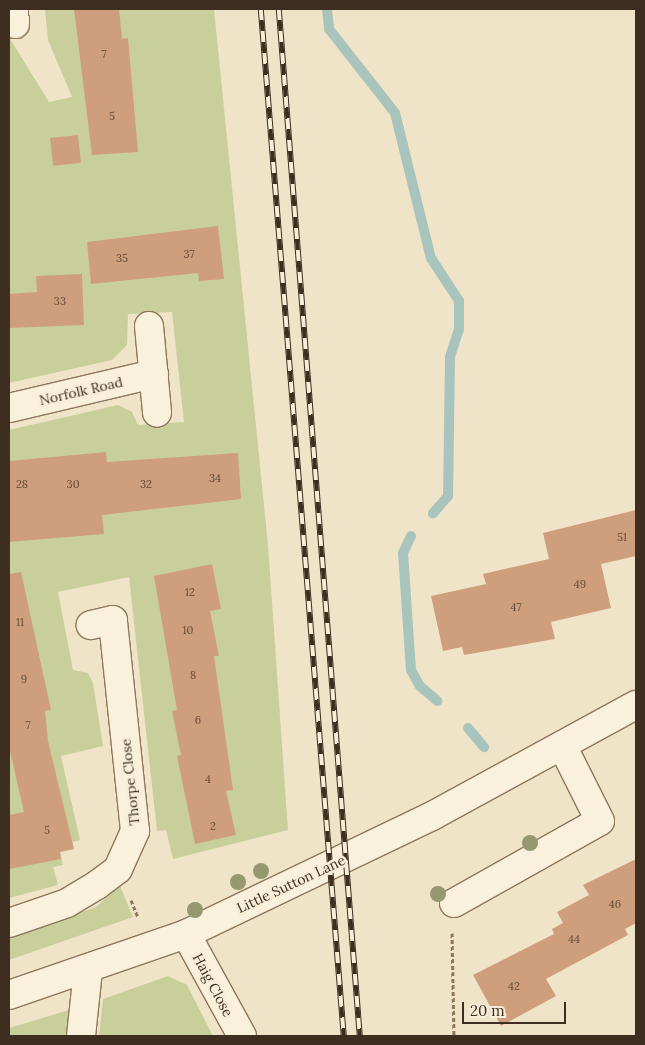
<!DOCTYPE html>
<style>
body{margin:0}
#map{position:relative;width:645px;height:1045px;overflow:hidden;background:#f0e4c8;font-family:Lora,serif}
div>[style]{position:absolute}
.green>*{inset:0;background:#c9cf9b}
.stream>*{height:10px;margin:-5px;padding:0 5px;transform-origin:5px;border-radius:5px;background:#a9c4bc}
.building>*{inset:0;background:#cf9f7d;transform-origin:0 0}
.path>*{height:3px;margin-top:-1.5px;transform-origin:0;background:repeating-linear-gradient(90deg,#8d765c 0 4px,transparent 0 6.5px)}
.roads{filter:drop-shadow(1px 0 #8d765c) drop-shadow(-1px 0 #8d765c) drop-shadow(0 1px #8d765c) drop-shadow(0 -1px #8d765c)}
.minor>*{height:28px;margin:-14px;padding:0 14px;transform-origin:14px;border-radius:14px;background:#faf1dc}
.rail>*{height:5.5px;margin-top:-2.75px;transform-origin:0;background:repeating-linear-gradient(90deg,#f7eed8 0 11px,#3d2e20 0 22px);box-sizing:border-box;border-block:1px solid #3d2e20}
.trees>*{width:16px;height:16px;margin:-8px;border-radius:50%;background:#96986f}
span{translate:-50% -50%;white-space:nowrap;text-align:center;line-height:1.15;-webkit-text-stroke:5px #f7eed8;paint-order:stroke}
.number-label{font-size:11px;color:#624a37}
.number-label span{-webkit-text-stroke-width:0}
.street-label{font-size:14px;color:#3d2e20}
.frame{position:absolute;inset:0;border:10px solid #3d2e20;pointer-events:none}
.scale{position:absolute;left:462px;top:1002px;width:104px;height:22px;box-sizing:border-box;border:2px solid #3d2e20;border-top:0;padding-left:6px;font-size:15px;line-height:18px;white-space:nowrap;color:#3d2e20;-webkit-text-stroke:4px #f7eed8;paint-order:stroke}
</style>
<div id="map">
<div class="green">
<div style="clip-path:polygon(45px 9px,214px 9px,268px 545px,288px 830px,173px 859px,166px 830px,157px 831px,129px 577px,58px 592px,73px 670px,88px 673px,93px 683px,103px 746px,61px 756px,80px 840px,72px 842px,74px 849px,60px 852px,63px 865px,53px 867px,58px 885px,9px 898px,9px 430px,118px 405px,132px 412px,138px 425px,184px 422px,172px 312px,128px 314px,127px 345px,112px 360px,9px 383px,9px 37px,49px 102px,72px 97px,48px 40px)"></div>
<div style="clip-path:polygon(120px 886px,133px 917px,9px 960px,9px 937px,96px 907px)"></div>
<div style="clip-path:polygon(168px 976px,187px 985px,213px 1036px,99px 1036px,103px 999px)"></div>
<div style="clip-path:polygon(69px 1010px,66px 1036px,9px 1036px,9px 1028px)"></div>
</div>
<div class="stream">
<div style="left:327px;top:9px;width:20px;rotate:84deg"></div>
<div style="left:329px;top:29px;width:107px;rotate:51.8deg"></div>
<div style="left:395px;top:113px;width:149px;rotate:76.1deg"></div>
<div style="left:431px;top:258px;width:51px;rotate:56.9deg"></div>
<div style="left:459px;top:301px;width:28px;rotate:90deg"></div>
<div style="left:459px;top:329px;width:29px;rotate:108deg"></div>
<div style="left:450px;top:357px;width:139px;rotate:90.8deg"></div>
<div style="left:448px;top:496px;width:23px;rotate:131deg"></div>
<div style="left:411px;top:536px;width:19px;rotate:115deg"></div>
<div style="left:403px;top:553px;width:117px;rotate:86.1deg"></div>
<div style="left:411px;top:670px;width:18px;rotate:61deg"></div>
<div style="left:420px;top:686px;width:23px;rotate:41deg"></div>
<div style="left:468px;top:728px;width:25px;rotate:50deg"></div>
</div>
<div class="building">
<div style="clip-path:polygon(74px 9px,119px 9px,122px 39px,128px 38px,138px 152px,92px 155px)"></div>
<div style="left:78px;top:135px;width:28px;height:28px;rotate:84deg"></div>
<div style="clip-path:polygon(218px 226px,224px 279px,199px 281px,198px 273px,91px 284px,87px 242px)"></div>
<div style="clip-path:polygon(82px 274px,84px 325px,9px 328px,9px 294px,37px 292px,36px 276px)"></div>
<div style="clip-path:polygon(106px 452px,107px 462px,238px 453px,241px 499px,102px 515px,104px 534px,9px 542px,9px 461px)"></div>
<div style="clip-path:polygon(636px 510px,636px 556px,601px 564px,611px 608px,551px 622px,555px 639px,464px 655px,462px 647px,443px 651px,431px 596px,486px 584px,483px 574px,549px 559px,543px 533px)"></div>
<div style="clip-path:polygon(212px 564px,221px 609px,210px 611px,219px 656px,214px 656px,233px 790px,226px 791px,236px 835px,195px 844px,177px 756px,181px 755px,172px 711px,177px 710px,154px 576px)"></div>
<div style="clip-path:polygon(21px 572px,51px 710px,45px 711px,48px 741px,74px 849px,60px 852px,61px 859px,9px 869px,9px 815px,24px 812px,9px 747px,9px 574px)"></div>
<div style="clip-path:polygon(636px 859px,636px 923px,625px 929px,628px 935px,546px 979px,556px 996px,501px 1026px,473px 975px,554px 934px,552px 929px,563px 923px,557px 912px,589px 895px,583px 885px)"></div>
</div>
<div class="path">
<div style="left:131px;top:900px;width:18px;rotate:68deg"></div>
<div style="left:452px;top:933px;width:103px;rotate:88.9deg"></div>
</div>
<div class="roads">
<div class="minor">
<div style="left:14px;top:9px;width:15px;rotate:86deg"></div>
<div style="left:149px;top:326px;width:87px;rotate:84.7deg"></div>
<div style="left:9px;top:408px;width:149px;rotate:-13.2deg"></div>
<div style="left:454px;top:903px;width:167px;rotate:-29.3deg"></div>
<div style="left:600px;top:821px;width:83px;rotate:-116.6deg"></div>
<div style="left:9px;top:923px;width:61px;rotate:-19deg"></div>
<div style="left:67px;top:903px;width:35px;rotate:-31deg"></div>
<div style="left:97px;top:885px;width:26px;rotate:-37deg"></div>
<div style="left:118px;top:869px;width:42px;rotate:-65.9deg"></div>
<div style="left:135px;top:831px;width:212px;rotate:-96deg"></div>
<div style="left:113px;top:620px;width:23px;rotate:167deg"></div>
<div style="left:186px;top:934px;width:116px;rotate:61.2deg"></div>
<div style="left:9px;top:995px;width:187px;rotate:-19deg"></div>
<div style="left:186px;top:934px;width:273px;rotate:-25.6deg"></div>
<div style="left:432px;top:816px;width:232px;rotate:-28.6deg"></div>
<div style="left:81px;top:1036px;width:65px;rotate:-83.9deg"></div>
</div>
</div>
<div class="rail">
<div style="left:261px;top:9px;width:1030px;rotate:85.38deg"></div>
<div style="left:279px;top:9px;width:1030px;rotate:85.49deg"></div>
</div>
<div class="trees">
<div style="left:530px;top:843px"></div>
<div style="left:261px;top:871px"></div>
<div style="left:238px;top:882px"></div>
<div style="left:438px;top:894px"></div>
<div style="left:195px;top:910px"></div>
</div>
<div class="number-label">
<span style="left:104px;top:54px">7</span>
<span style="left:112px;top:116px">5</span>
<span style="left:189px;top:254px">37</span>
<span style="left:122px;top:258px">35</span>
<span style="left:60px;top:301px">33</span>
<span style="left:215px;top:478px">34</span>
<span style="left:22px;top:484px">28</span>
<span style="left:73px;top:484px">30</span>
<span style="left:146px;top:484px">32</span>
<span style="left:622px;top:537px">51</span>
<span style="left:580px;top:584px">49</span>
<span style="left:190px;top:592px">12</span>
<span style="left:516px;top:607px">47</span>
<span style="left:20px;top:622px">11</span>
<span style="left:188px;top:630px">10</span>
<span style="left:193px;top:675px">8</span>
<span style="left:24px;top:679px">9</span>
<span style="left:198px;top:720px">6</span>
<span style="left:28px;top:725px">7</span>
<span style="left:208px;top:779px">4</span>
<span style="left:213px;top:826px">2</span>
<span style="left:47px;top:830px">5</span>
<span style="left:615px;top:904px">46</span>
<span style="left:574px;top:939px">44</span>
<span style="left:514px;top:986px">42</span>
</div>
<div class="street-label">
<span style="left:81px;top:391px;rotate:-13deg">Norfolk Road</span>
<span style="left:130px;top:782px;rotate:-96deg">Thorpe Close</span>
<span style="left:291px;top:884px;rotate:-25deg">Little Sutton Lane</span>
<span style="left:213px;top:985px;rotate:62deg">Haig Close</span>
</div>
<div class="frame"></div>
<div class="scale">20 m</div>
</div>
